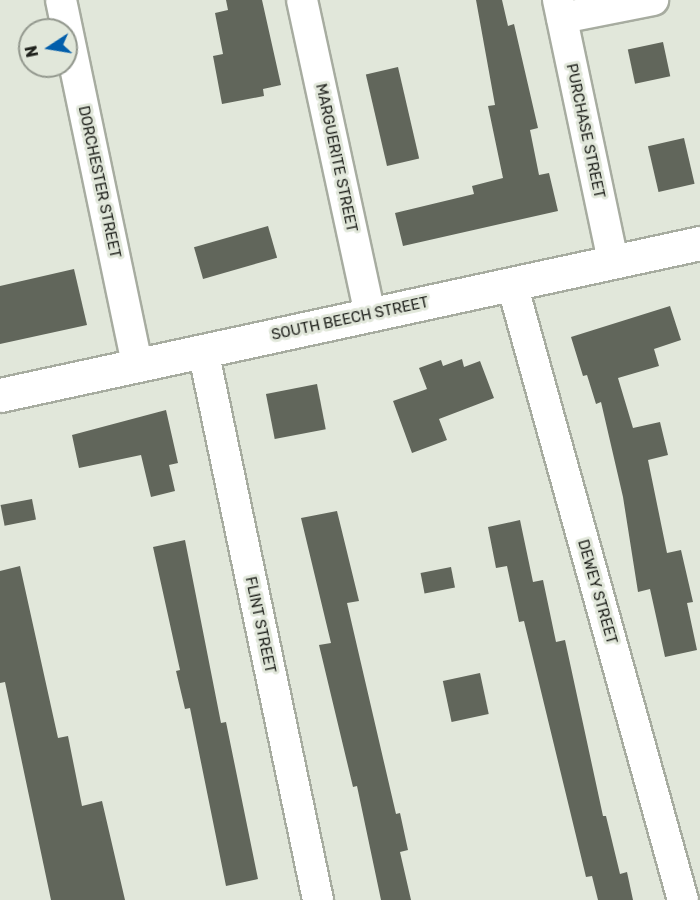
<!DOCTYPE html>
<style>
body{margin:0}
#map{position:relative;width:700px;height:900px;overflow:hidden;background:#e1e7da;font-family:Rubik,sans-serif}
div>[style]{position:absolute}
.building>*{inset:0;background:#61665b;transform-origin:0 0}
.roads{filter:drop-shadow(2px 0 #a7aca0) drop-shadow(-2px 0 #a7aca0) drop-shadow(0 2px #a7aca0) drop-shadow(0 -2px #a7aca0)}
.minor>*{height:30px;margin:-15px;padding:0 15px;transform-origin:15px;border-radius:15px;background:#fff}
.tertiary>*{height:33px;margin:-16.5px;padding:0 16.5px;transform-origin:16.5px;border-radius:16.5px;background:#fff}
span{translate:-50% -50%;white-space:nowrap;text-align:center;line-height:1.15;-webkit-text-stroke:6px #e1e7da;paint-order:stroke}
.street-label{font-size:15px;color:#1f211c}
.north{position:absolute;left:18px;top:18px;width:60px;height:60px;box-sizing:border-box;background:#e1e7da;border:2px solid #93988e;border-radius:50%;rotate:258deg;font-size:16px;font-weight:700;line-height:24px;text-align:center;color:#1f211c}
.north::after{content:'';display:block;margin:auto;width:21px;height:27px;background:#025eab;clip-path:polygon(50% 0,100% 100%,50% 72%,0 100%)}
</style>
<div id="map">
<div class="building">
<div style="clip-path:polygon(226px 0,262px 0,281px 85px,263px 89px,264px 96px,222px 104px,213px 56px,223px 54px,215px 13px,228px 10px)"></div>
<div style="clip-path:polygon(476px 0,502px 0,508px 26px,514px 24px,538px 128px,530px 130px,539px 175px,549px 173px,558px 211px,403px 246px,395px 213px,474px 194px,472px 186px,503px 178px,488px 106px,495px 105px)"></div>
<div style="left:663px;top:42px;width:35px;height:36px;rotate:78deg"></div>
<div style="left:398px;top:67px;width:94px;height:33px;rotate:77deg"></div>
<div style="left:684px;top:138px;width:47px;height:37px;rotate:77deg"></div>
<div style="left:268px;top:226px;width:33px;height:77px;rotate:74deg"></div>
<div style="clip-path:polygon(74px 269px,87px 325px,0 344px,0 286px)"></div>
<div style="clip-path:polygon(670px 306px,681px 340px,654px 349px,659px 366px,618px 378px,633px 428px,660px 422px,668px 455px,648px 460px,667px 553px,681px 550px,693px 602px,687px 603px,697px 650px,665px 657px,650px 589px,638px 592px,623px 497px,601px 402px,596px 404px,587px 375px,583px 376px,571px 337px)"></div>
<div style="clip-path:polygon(462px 359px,464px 367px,480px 361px,494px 398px,439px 419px,447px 440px,412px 453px,393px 401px,427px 389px,419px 368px,441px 360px,443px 366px)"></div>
<div style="left:317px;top:384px;width:46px;height:52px;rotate:79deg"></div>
<div style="clip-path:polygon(166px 410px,178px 463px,169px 465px,175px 491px,151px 497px,141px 455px,79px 468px,72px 435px)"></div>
<div style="left:32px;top:499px;width:21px;height:32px;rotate:79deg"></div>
<div style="clip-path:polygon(337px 511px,359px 601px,347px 603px,396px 814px,400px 813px,408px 850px,400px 852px,411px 900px,381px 900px,357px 786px,353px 787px,319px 645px,331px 643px,301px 518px)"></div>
<div style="clip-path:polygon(520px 520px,533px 582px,543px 580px,556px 642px,565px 640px,603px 816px,606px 816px,620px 874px,627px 872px,633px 900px,598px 900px,592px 876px,586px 877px,524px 621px,519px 622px,507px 566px,496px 568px,488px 527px)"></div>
<div style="clip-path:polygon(185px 540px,221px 723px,226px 722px,258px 879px,226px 886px,190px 708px,185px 709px,176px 671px,180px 670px,153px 547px)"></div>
<div style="clip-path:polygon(20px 566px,58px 738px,68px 736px,82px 806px,102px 801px,125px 900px,51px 900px,5px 682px,0 683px,0 571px)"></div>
<div style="left:451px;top:567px;width:21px;height:31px;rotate:79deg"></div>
<div style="left:480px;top:673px;width:42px;height:38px;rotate:78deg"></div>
</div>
<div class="roads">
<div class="minor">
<div style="left:61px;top:0;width:371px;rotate:78.2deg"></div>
<div style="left:302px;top:0;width:322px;rotate:77.8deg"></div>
<div style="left:558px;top:0;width:268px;rotate:78.1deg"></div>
<div style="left:562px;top:18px;width:93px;rotate:-11.2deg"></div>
<div style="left:512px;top:284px;width:639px;rotate:74.49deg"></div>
<div style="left:203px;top:350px;width:562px;rotate:78.19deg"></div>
</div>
<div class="tertiary">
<div style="left:0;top:395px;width:716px;rotate:-12.25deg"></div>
</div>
</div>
<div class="street-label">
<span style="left:585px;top:131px;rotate:78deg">PURCHASE STREET</span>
<span style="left:336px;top:158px;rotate:78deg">MARGUERITE STREET</span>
<span style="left:99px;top:182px;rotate:78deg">DORCHESTER STREET</span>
<span style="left:350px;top:319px;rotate:-12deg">SOUTH BEECH STREET</span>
<span style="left:597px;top:592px;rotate:74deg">DEWEY STREET</span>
<span style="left:260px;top:625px;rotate:78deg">FLINT STREET</span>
</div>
<div class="north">N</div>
</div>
